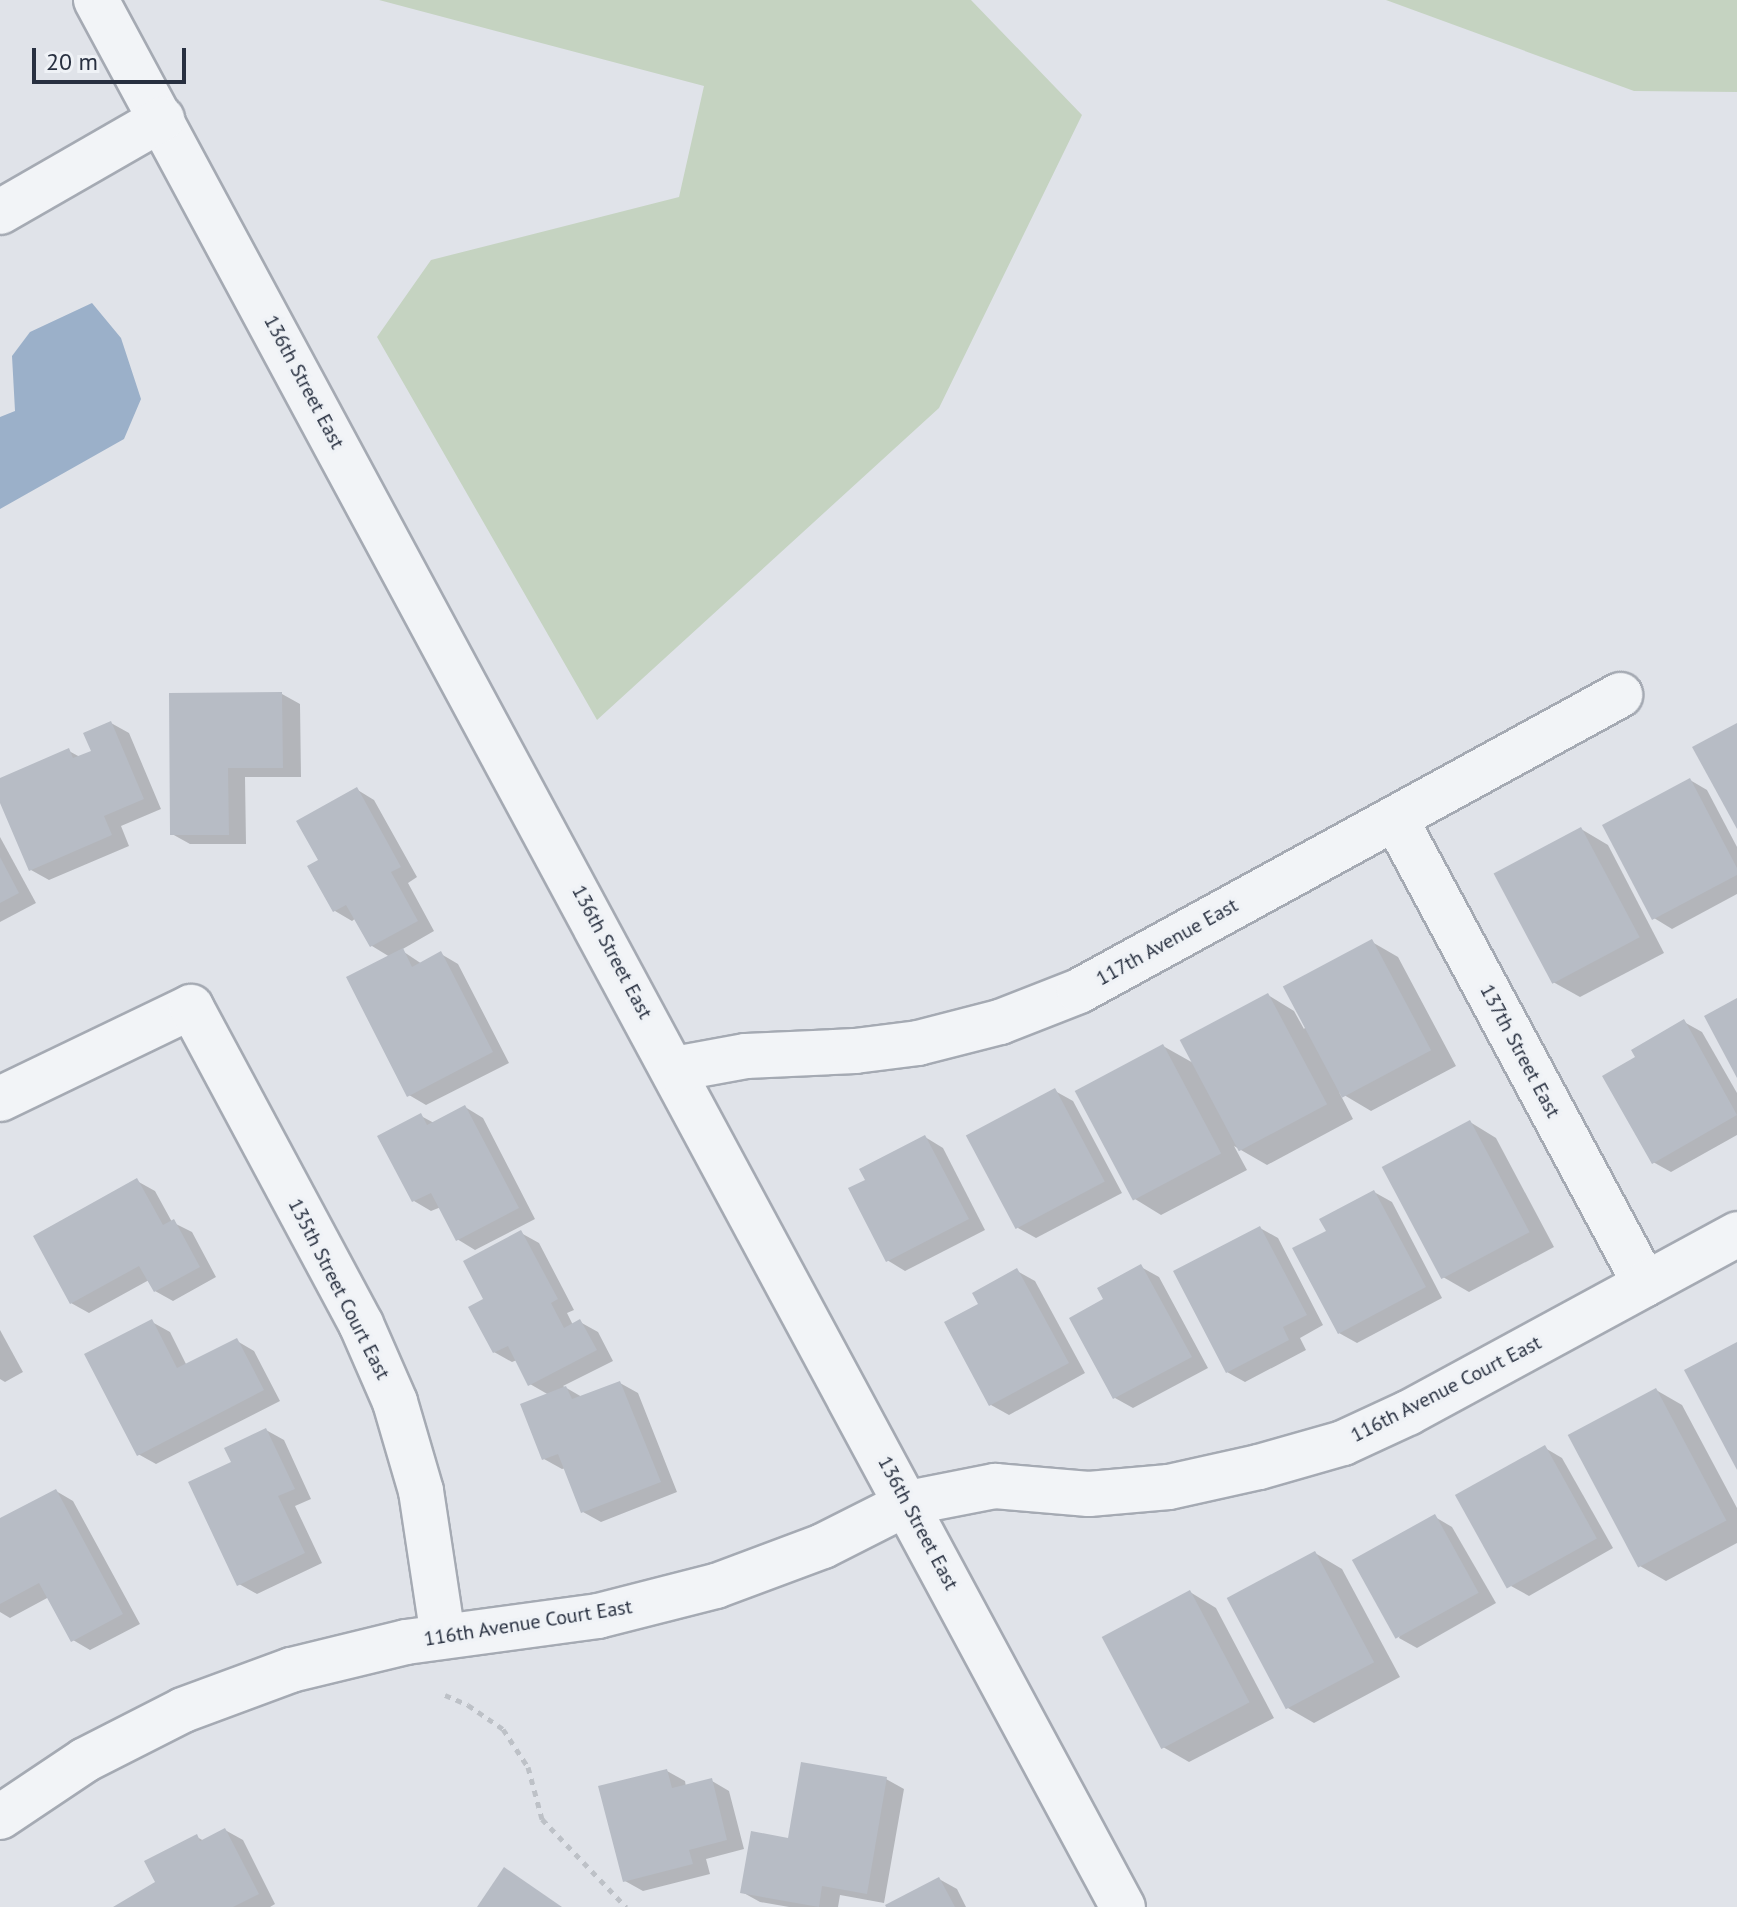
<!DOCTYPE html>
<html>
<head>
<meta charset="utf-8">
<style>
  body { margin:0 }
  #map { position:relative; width:1737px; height:1907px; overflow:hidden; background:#e0e3e9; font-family:"PT Sans",sans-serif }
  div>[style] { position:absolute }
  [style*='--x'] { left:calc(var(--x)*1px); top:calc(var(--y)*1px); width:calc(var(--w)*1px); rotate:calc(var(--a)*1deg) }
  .green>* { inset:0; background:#c5d3c1 }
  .water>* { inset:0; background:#9bb0c9 }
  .shadow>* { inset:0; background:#0003 }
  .building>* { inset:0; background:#b7bcc5; transform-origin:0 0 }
  .path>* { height:5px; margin-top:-2.5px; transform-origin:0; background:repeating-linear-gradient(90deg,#bdc1c7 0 6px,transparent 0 12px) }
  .roads { filter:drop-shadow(2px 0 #a5aab3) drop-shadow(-2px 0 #a5aab3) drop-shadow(0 2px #a5aab3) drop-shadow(0 -2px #a5aab3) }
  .minor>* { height:44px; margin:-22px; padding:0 22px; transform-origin:22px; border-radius:22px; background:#f2f4f7 }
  span { translate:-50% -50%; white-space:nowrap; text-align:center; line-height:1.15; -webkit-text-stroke:6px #eff2f6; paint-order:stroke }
  .street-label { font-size:20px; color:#283040 }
  .scale { position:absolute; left:32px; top:48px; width:154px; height:36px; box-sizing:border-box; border:4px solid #283040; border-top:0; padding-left:10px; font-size:24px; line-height:28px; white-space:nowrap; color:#283040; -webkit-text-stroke:6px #eff2f6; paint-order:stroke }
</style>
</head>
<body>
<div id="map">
  <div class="green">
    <div style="clip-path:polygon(379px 0,971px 0,1082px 115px,939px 408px,597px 720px,377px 337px,431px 260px,679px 197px,704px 86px)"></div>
    <div style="clip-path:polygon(1386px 0,1737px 0,1737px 92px,1634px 91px)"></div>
  </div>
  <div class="water">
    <div style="clip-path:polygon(92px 303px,121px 338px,141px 399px,124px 439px,0 509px,0 417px,15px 411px,12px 356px,30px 332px)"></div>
  </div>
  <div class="shadow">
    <div style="clip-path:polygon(282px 694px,300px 704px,301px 777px,245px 777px,246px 844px,190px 844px,172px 834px)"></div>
    <div style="clip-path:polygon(111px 723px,129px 733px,161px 809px,121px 826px,129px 846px,49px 880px,31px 870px,0 798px,0 780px,69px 751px,80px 757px,93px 752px)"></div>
    <div style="clip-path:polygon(1690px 780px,1707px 790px,1737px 847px,1737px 894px,1672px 929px,1654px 918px)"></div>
    <div style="clip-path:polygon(356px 789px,374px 800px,417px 877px,408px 883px,434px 931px,401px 950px,422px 964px,441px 954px,458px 964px,509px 1063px,426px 1105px,409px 1095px,390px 957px,372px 946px,356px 918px,352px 921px,335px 911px,321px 861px)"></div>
    <div style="clip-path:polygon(1581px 829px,1608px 845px,1664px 953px,1580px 997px,1553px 982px)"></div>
    <div style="clip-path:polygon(0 837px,36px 903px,0 922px)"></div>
    <div style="clip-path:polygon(1372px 942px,1398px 957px,1456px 1066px,1371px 1111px,1339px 1092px,1353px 1119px,1267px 1165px,1234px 1146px,1247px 1170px,1161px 1215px,1135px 1199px,1163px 1046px,1195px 1064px,1268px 995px,1294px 1011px,1304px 1029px)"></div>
    <div style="clip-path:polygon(1684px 1022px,1702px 1032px,1737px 1093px,1737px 1135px,1671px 1172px,1653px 1162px)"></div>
    <div style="clip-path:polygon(1055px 1091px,1073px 1101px,1122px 1193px,1036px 1238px,1018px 1228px)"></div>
    <div style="clip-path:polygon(465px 1107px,483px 1118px,535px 1219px,475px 1250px,457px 1239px,441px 1207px,431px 1211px,414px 1201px,421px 1116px,434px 1123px)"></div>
    <div style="clip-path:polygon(1470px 1122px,1496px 1138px,1554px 1247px,1469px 1292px,1443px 1277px)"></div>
    <div style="clip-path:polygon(925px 1137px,943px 1148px,985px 1230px,905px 1271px,887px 1260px,868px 1181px)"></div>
    <div style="clip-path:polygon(137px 1181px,155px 1191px,172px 1222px,192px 1232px,216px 1277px,173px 1301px,155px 1291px,149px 1280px,89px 1313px,71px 1303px)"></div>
    <div style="clip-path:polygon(1374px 1192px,1392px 1202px,1442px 1298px,1357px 1343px,1339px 1333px,1328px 1232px)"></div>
    <div style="clip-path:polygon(1260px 1228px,1278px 1238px,1323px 1325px,1300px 1338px,1306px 1350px,1245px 1382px,1227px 1372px)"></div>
    <div style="clip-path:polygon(521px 1233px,539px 1243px,574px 1310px,567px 1313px,573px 1325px,580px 1322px,598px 1332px,613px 1361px,563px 1386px,582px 1397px,620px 1383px,638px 1393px,677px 1492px,601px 1522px,583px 1512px,566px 1468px,562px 1469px,544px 1459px,549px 1395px,530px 1384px,517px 1360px,512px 1362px,494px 1352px,486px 1300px)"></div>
    <div style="clip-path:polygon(1141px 1267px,1159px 1277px,1208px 1368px,1133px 1408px,1115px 1398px,1072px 1318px,1106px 1299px)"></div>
    <div style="clip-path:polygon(1017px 1271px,1035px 1281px,1085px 1373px,1009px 1415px,991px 1405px)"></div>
    <div style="clip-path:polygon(152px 1322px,170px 1332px,187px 1366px,237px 1341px,254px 1351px,280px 1401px,156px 1464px,138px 1454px)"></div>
    <div style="clip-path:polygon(0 1330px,23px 1372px,5px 1382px,0 1379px)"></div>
    <div style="clip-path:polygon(1656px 1390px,1682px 1405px,1737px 1508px,1737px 1543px,1666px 1581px,1640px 1566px)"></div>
    <div style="clip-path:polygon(266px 1430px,284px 1440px,311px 1499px,295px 1506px,322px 1563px,257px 1594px,239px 1584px,234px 1463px)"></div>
    <div style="clip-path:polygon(1545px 1448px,1562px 1458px,1613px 1548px,1529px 1596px,1511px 1586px)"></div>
    <div style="clip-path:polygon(56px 1491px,73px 1501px,140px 1624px,90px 1650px,73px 1640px,49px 1597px,10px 1618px,0 1612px,0 1520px)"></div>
    <div style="clip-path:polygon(1435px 1517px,1452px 1527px,1496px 1603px,1417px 1648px,1399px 1638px)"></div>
    <div style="clip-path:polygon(1315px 1553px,1342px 1569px,1400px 1677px,1314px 1723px,1288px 1708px)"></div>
    <div style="clip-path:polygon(1190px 1592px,1216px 1608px,1274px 1718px,1189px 1762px,1163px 1747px)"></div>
    <div style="clip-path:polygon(667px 1771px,685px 1781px,686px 1787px,712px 1781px,729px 1791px,744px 1849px,706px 1859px,710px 1874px,643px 1891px,625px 1881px)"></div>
    <div style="clip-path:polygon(886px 1779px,904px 1789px,884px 1903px,840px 1895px,838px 1907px,789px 1907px,760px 1902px,742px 1892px,790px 1841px)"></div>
    <div style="clip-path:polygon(225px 1830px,243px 1840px,275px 1904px,270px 1907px,115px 1907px,158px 1883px,197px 1837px,204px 1841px)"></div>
    <div style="clip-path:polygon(939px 1879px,957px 1889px,966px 1907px,889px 1907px)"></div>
  </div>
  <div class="building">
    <div style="clip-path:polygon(282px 692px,283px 768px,228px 768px,229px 835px,170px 835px,169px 693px)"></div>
    <div style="clip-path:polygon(111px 721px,144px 799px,104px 816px,112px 835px,29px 871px,0 803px,0 778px,69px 748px,73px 758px,91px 751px,83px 733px)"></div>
    <div style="clip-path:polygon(1737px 723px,1737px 829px,1692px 747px)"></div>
    <div style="clip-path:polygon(1690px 778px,1737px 868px,1737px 875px,1652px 920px,1602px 825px)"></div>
    <div style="clip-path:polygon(357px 787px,401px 867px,391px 872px,418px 921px,370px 947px,346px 905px,333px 912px,307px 866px,318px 860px,296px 821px)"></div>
    <div style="left:1581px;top:827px;width:125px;height:99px;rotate:62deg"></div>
    <div style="clip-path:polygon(0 857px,19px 893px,0 903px)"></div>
    <div style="left:1372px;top:939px;width:126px;height:101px;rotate:62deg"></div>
    <div style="clip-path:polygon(403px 948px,412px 967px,441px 951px,493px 1052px,407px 1097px,346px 977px)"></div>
    <div style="left:1268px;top:993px;width:126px;height:100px;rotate:62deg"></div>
    <div style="clip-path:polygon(1737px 998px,1737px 1078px,1704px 1016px)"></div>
    <div style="clip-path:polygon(1684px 1019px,1737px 1115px,1652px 1164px,1602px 1076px,1635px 1057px,1631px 1050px)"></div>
    <div style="left:1163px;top:1044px;width:124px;height:100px;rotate:62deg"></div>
    <div style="left:1055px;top:1088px;width:106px;height:101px;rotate:62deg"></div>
    <div style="clip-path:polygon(465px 1105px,519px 1208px,456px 1241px,431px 1193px,412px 1202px,377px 1136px,421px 1113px,427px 1125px)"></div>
    <div style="left:1470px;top:1120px;width:127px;height:100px;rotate:62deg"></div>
    <div style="clip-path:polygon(925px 1135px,969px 1219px,886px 1262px,848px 1188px,865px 1180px,859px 1169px)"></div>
    <div style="clip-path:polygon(137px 1178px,163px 1225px,174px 1219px,200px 1267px,154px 1292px,139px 1266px,70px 1304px,33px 1236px)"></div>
    <div style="clip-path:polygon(1374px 1190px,1426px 1287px,1338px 1334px,1292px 1248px,1326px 1231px,1319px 1219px)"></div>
    <div style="clip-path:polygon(1260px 1226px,1307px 1315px,1283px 1327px,1289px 1340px,1226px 1373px,1173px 1271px)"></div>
    <div style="clip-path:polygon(521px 1230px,558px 1299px,551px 1303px,564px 1328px,580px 1319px,597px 1350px,528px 1386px,508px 1346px,493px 1353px,468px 1307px,483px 1299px,463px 1261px)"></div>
    <div style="clip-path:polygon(1141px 1264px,1192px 1357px,1113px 1399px,1069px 1318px,1103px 1299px,1097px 1288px)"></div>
    <div style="clip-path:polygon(1017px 1268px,1069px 1363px,989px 1406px,944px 1322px,978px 1304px,972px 1293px)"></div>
    <div style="clip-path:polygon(152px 1319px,177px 1368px,237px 1338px,264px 1390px,137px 1456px,84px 1354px)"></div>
    <div style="clip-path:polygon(1737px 1342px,1737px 1470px,1684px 1370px)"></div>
    <div style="clip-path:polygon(620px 1381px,661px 1482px,581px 1513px,558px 1454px,542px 1460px,520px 1404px,566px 1386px,572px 1399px)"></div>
    <div style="left:1656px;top:1388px;width:150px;height:100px;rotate:62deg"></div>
    <div style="clip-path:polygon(266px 1428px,295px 1489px,278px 1496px,305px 1553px,237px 1586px,188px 1482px,231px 1462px,224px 1448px)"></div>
    <div style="left:1545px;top:1445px;width:107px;height:103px;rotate:61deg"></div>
    <div style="clip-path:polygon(56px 1489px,123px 1614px,71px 1642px,39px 1583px,0 1604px,0 1518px)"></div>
    <div style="left:1435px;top:1514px;width:90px;height:95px;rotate:61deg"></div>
    <div style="left:1315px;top:1551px;width:126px;height:100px;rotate:62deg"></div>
    <div style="left:1190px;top:1590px;width:127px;height:100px;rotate:62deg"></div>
    <div style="clip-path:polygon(801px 1762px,887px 1777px,867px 1894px,822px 1886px,819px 1907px,740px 1893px,751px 1831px,788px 1838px)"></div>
    <div style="clip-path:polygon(667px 1769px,672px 1788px,712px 1778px,727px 1840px,689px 1850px,693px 1864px,623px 1882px,598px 1786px)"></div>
    <div style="clip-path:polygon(225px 1828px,259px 1894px,233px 1907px,113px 1907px,155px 1882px,144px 1861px,197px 1834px,200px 1841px)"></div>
    <div style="clip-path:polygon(504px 1867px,562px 1907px,477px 1907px)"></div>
    <div style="clip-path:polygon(939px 1877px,955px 1907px,886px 1907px,885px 1905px)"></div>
  </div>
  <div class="path">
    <div style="--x:445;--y:1695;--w:25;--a:23"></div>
    <div style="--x:468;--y:1705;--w:42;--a:34.4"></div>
    <div style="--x:503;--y:1729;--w:45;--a:56.7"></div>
    <div style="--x:528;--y:1767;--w:54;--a:74.9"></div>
    <div style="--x:542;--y:1819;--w:122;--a:46.3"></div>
  </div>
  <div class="roads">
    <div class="minor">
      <div style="--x:96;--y:0;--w:2166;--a:61.7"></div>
      <div style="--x:0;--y:212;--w:187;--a:-29.9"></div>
      <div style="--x:1395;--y:818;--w:529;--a:61.79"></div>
      <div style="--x:675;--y:1069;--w:72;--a:-10.4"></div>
      <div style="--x:746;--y:1056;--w:109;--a:-2.6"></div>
      <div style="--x:855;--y:1051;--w:64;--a:-7.2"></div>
      <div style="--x:918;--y:1043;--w:85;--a:-14.4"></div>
      <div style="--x:1000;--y:1022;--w:85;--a:-21.4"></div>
      <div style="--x:1079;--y:991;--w:617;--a:-28.68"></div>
      <div style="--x:0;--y:1099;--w:212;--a:-25.7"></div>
      <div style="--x:191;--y:1007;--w:360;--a:61.8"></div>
      <div style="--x:361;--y:1324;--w:85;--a:66.4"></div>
      <div style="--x:395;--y:1402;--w:93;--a:73.7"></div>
      <div style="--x:421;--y:1491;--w:147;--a:81.4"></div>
      <div style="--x:0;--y:1817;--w:102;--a:-33.8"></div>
      <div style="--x:85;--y:1760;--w:110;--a:-27"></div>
      <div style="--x:183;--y:1710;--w:115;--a:-20.3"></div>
      <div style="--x:291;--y:1670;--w:118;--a:-13.7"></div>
      <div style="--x:406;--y:1642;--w:194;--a:-7.7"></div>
      <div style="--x:598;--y:1616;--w:122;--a:-14.3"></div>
      <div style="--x:716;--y:1586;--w:114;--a:-20.5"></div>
      <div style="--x:823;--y:1546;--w:95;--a:-26.8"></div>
      <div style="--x:908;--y:1503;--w:89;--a:-11.1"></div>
      <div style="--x:995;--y:1486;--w:94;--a:4.9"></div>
      <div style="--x:1089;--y:1494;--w:80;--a:-5"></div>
      <div style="--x:1169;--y:1487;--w:92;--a:-12.5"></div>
      <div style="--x:1259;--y:1467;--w:87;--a:-15.9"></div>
      <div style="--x:1343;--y:1443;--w:72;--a:-24.8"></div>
      <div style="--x:1408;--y:1413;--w:375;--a:-28.5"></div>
    </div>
  </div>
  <div class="street-label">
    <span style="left:304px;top:382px;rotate:62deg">136th Street East</span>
    <span style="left:1167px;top:942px;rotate:-29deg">117th Avenue East</span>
    <span style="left:612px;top:952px;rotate:62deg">136th Street East</span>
    <span style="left:1520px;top:1051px;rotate:62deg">137th Street East</span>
    <span style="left:339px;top:1289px;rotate:63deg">135th Street Court East</span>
    <span style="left:1446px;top:1389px;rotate:-27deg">116th Avenue Court East</span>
    <span style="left:918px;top:1523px;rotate:62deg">136th Street East</span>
    <span style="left:528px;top:1623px;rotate:-9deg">116th Avenue Court East</span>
  </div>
  <div class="scale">20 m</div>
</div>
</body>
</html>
